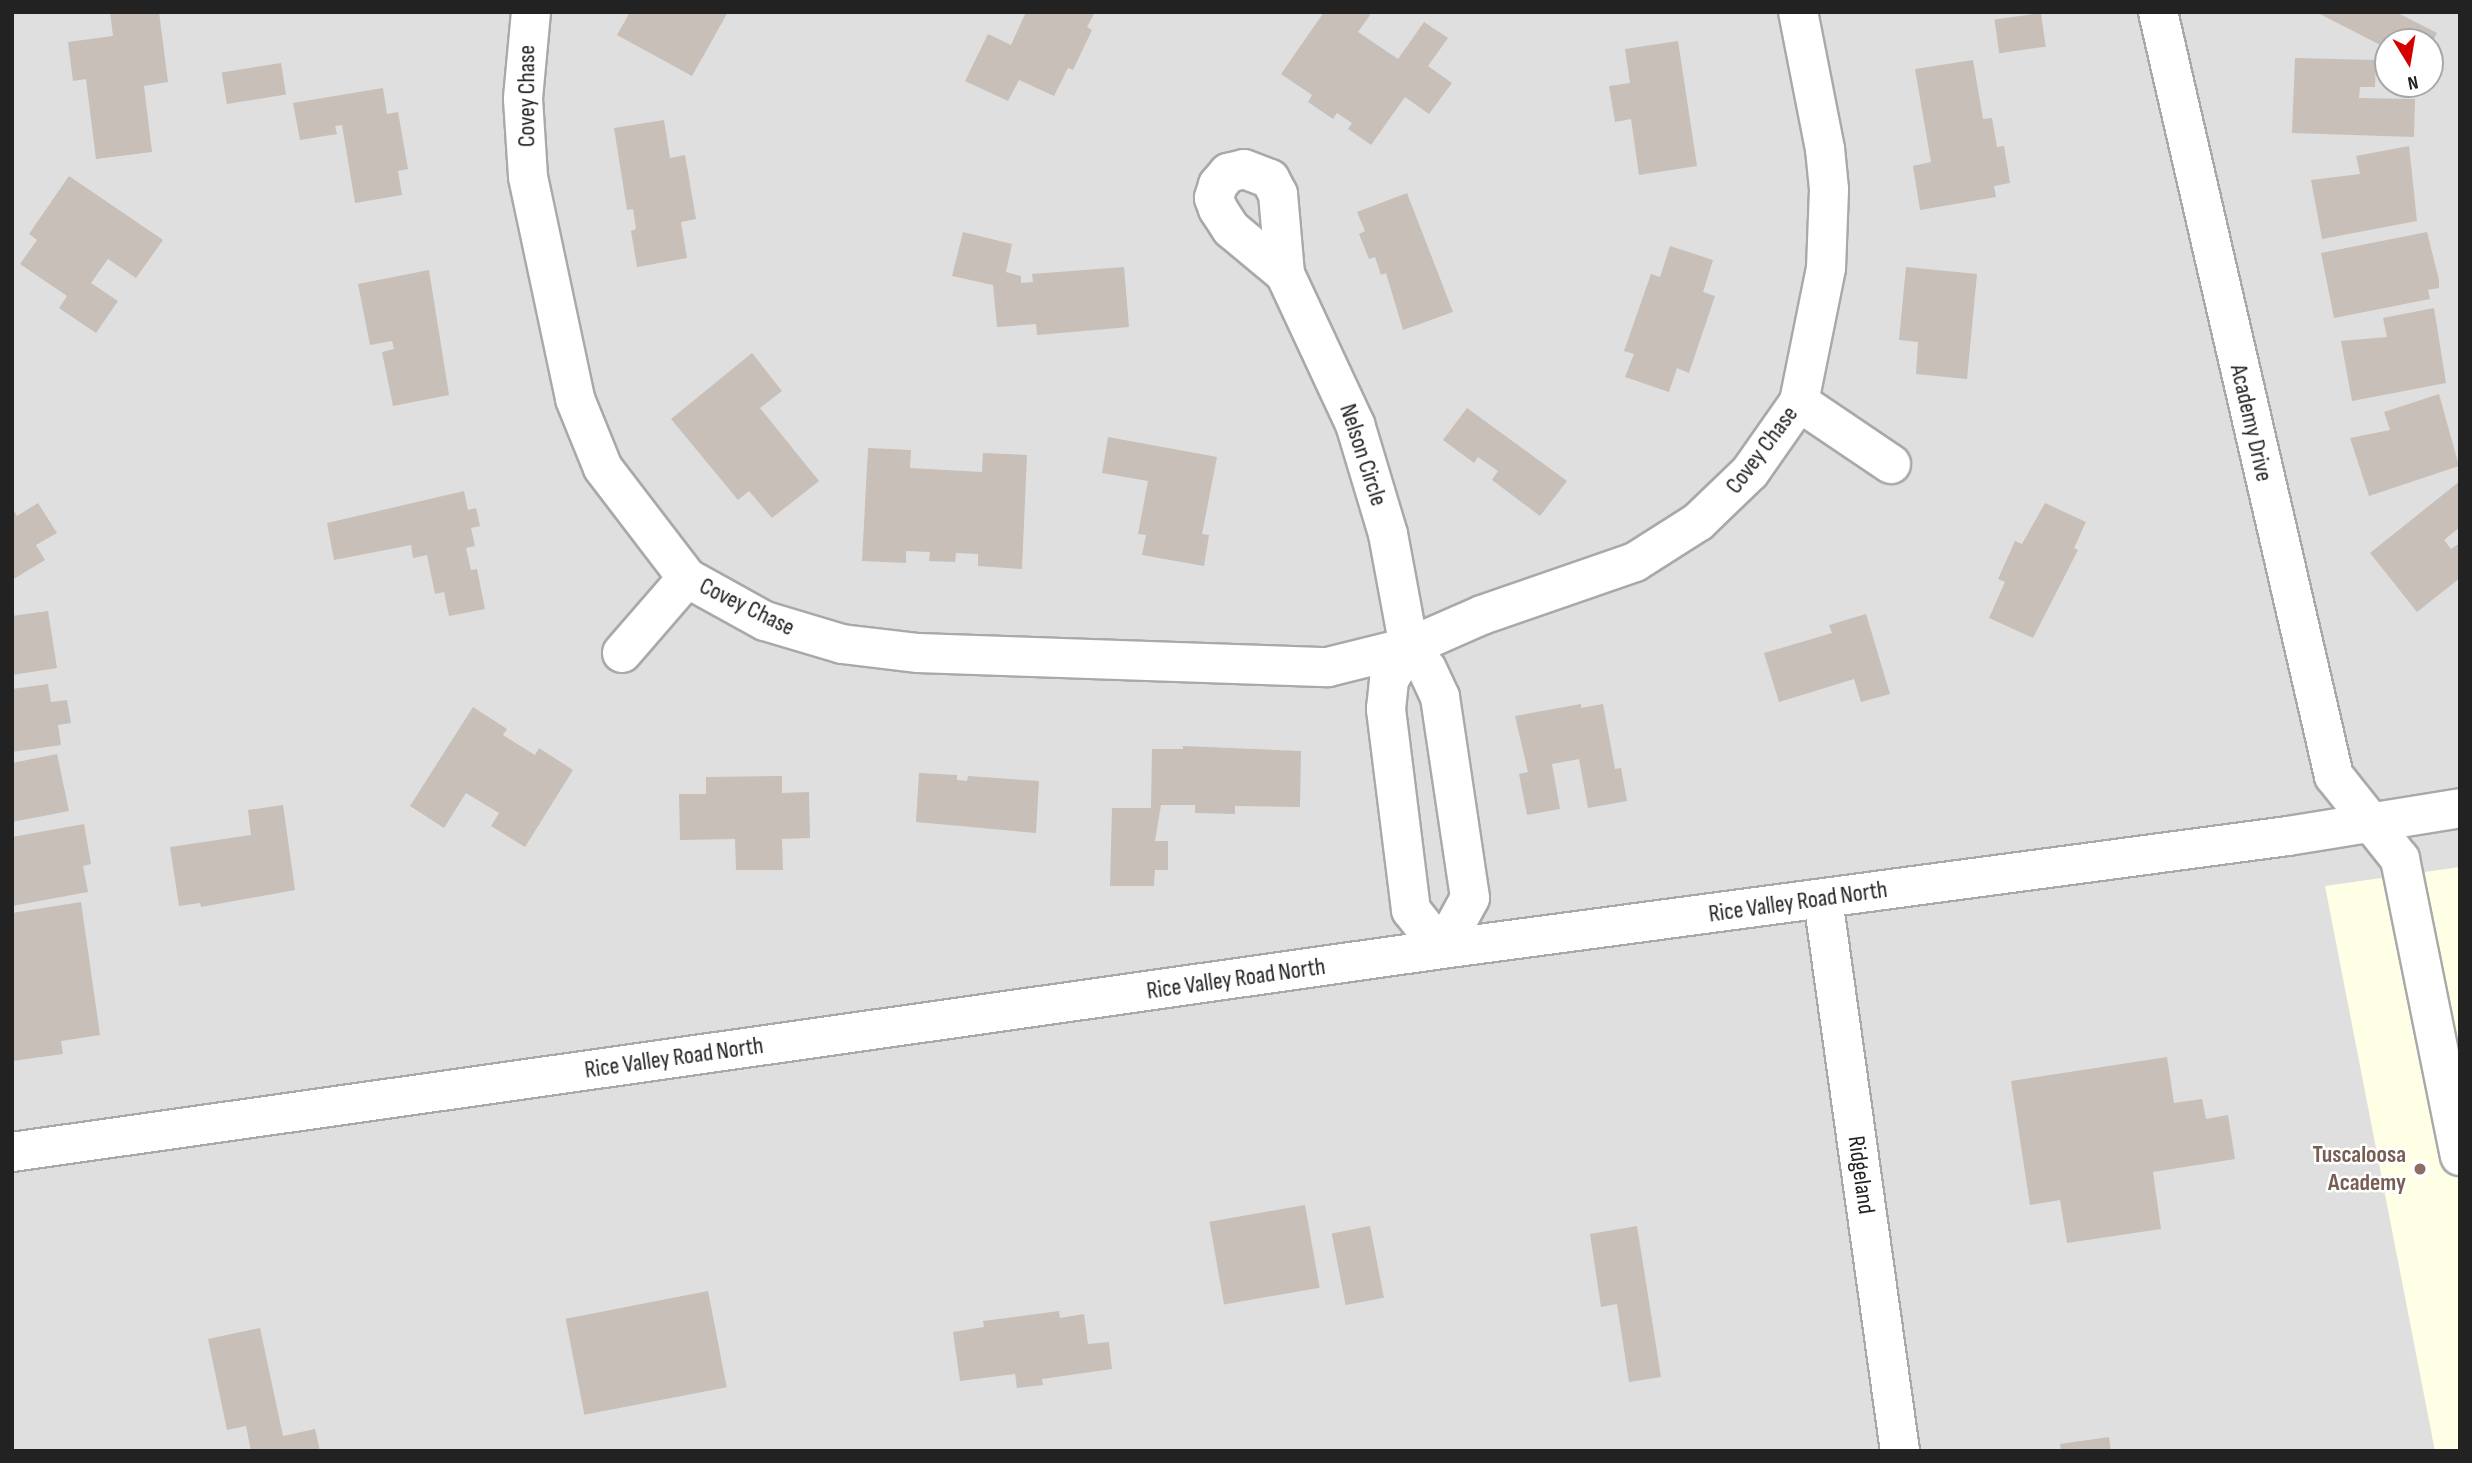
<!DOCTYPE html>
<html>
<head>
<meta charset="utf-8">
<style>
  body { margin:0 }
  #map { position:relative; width:2472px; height:1463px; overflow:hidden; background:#f2efe9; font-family:"Sofia Sans Condensed",sans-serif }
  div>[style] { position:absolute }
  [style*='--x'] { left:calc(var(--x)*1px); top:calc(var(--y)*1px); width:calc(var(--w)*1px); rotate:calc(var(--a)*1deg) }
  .residential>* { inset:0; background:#e0dfdf }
  .education>* { inset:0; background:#ffffe5 }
  .building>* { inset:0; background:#c7bfb8; transform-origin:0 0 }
  .roads { filter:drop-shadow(2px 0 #a9a9a9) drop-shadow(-2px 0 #a9a9a9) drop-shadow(0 2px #a9a9a9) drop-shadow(0 -2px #a9a9a9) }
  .minor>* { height:38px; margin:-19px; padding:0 19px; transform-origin:19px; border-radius:19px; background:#fff }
  .dots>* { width:19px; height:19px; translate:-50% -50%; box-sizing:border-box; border:4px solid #fff; border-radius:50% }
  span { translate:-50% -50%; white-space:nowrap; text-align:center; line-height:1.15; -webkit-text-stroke:5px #fff; paint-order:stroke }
  .street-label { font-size:24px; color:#222 }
  .education-label { font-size:24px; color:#785e54; font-weight:700 }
  .right { translate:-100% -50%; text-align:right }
  .frame { position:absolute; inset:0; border:14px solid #222; pointer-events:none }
  .north { position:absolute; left:2374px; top:28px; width:70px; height:70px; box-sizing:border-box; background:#fff; border:2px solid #a7a7a7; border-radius:50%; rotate:169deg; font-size:19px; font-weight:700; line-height:28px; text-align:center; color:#222 }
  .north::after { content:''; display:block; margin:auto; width:24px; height:32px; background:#d40000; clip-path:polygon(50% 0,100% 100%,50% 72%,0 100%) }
</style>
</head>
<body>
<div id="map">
  <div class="residential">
    <div style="clip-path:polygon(evenodd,12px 12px,2460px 12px,2460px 1451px,12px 1451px,12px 12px,2388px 42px,2430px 42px,2430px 84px,2388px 84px,2388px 42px)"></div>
  </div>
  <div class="education">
    <div style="clip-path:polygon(2460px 867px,2460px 1451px,2435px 1451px,2325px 886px)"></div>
  </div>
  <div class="building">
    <div style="clip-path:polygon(110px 12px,159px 12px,168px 82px,144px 86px,152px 152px,96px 159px,86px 79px,73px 81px,68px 42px,113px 36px)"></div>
    <div style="clip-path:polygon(630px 12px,728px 12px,692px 76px,617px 35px)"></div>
    <div style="clip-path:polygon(1026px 12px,1095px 12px,1087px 27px,1092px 30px,1073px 70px,1068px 68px,1054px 96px,1019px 80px,1008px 101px,965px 81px,988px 34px,1011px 45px)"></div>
    <div style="clip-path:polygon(1324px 12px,1372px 12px,1358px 32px,1398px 59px,1424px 22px,1448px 38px,1428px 66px,1452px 83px,1429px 114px,1405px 97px,1371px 145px,1348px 129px,1352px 123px,1337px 113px,1333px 119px,1308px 102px,1312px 95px,1281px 74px)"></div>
    <div style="clip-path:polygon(2316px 12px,2396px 12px,2437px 33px,2430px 47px,2430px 42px,2388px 42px,2388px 49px)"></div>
    <div style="left:2041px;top:13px;width:34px;height:47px;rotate:82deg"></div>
    <div style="clip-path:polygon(1678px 41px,1697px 166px,1639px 175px,1631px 119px,1615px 122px,1609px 86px,1630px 83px,1625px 49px)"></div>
    <div style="clip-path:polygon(2295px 58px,2376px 60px,2375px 87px,2360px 87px,2359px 98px,2415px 99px,2414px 137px,2292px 133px)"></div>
    <div style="clip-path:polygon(1973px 60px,1983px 119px,1992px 118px,1997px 147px,2004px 146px,2010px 183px,1994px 186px,1996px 197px,1920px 210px,1913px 166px,1931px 162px,1915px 69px)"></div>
    <div style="left:281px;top:63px;width:32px;height:60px;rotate:81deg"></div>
    <div style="clip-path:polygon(383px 88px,387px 114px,398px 112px,408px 169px,398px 171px,402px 195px,355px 203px,342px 125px,335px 126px,337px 134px,300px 140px,293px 103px)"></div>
    <div style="clip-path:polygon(664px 120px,670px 158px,685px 155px,696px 219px,681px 222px,687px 258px,637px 267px,631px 231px,636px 229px,633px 209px,627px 210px,614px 128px)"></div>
    <div style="clip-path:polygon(2409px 146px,2417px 221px,2322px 239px,2311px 180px,2360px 174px,2356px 156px)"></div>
    <div style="clip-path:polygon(69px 176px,163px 240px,136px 278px,108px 259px,91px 283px,118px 301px,96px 333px,59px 308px,67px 296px,20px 264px,37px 240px,29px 234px)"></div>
    <div style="clip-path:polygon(1407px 193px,1453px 312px,1403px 330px,1386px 273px,1381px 275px,1375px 257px,1369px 259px,1359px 234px,1365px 231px,1357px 212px)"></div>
    <div style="clip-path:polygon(963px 232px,1012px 244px,1006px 272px,1021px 276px,1021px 283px,1033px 282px,1032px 274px,1124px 267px,1129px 327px,1037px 335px,1036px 324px,997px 327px,993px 285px,952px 276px)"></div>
    <div style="clip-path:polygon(2427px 232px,2439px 280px,2439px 288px,2428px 290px,2430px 299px,2334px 318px,2321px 253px)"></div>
    <div style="clip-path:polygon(1670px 246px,1713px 260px,1703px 292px,1715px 296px,1689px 373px,1677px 368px,1669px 392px,1625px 377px,1634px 354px,1624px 351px,1651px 274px,1660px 277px)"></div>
    <div style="clip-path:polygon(1906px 267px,1977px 274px,1967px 379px,1916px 374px,1918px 342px,1899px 340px)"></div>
    <div style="clip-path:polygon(429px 270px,449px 395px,393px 406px,382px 352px,394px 349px,392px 341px,370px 345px,358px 284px)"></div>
    <div style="clip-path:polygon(2434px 308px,2446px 383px,2352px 401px,2341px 341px,2387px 337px,2383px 318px)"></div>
    <div style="clip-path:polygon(752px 353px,782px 391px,760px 408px,819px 481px,772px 518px,749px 491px,738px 500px,671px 419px)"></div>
    <div style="clip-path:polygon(2439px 394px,2459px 466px,2369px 496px,2350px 438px,2390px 430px,2384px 412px)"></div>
    <div style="clip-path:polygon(1467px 408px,1567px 481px,1540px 516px,1492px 480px,1498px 471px,1478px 457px,1474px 463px,1443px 440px)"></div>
    <div style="clip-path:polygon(1108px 437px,1217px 457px,1202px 534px,1209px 535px,1204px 566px,1142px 555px,1146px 535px,1138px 534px,1148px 481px,1102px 473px)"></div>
    <div style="clip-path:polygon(868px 448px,911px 450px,910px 468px,982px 472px,983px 453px,1027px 455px,1022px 569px,978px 566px,978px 554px,956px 553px,955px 562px,929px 561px,930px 552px,906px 551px,906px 563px,862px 561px)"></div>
    <div style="clip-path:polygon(2460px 481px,2460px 527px,2444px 540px,2451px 549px,2460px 543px,2460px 578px,2417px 612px,2370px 553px)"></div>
    <div style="clip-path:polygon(464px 491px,468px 510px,476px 508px,480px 526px,471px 528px,475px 546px,466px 548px,471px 570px,477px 569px,485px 609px,449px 616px,444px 592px,435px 594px,427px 555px,413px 558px,411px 545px,334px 560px,327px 523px)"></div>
    <div style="clip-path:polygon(38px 503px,57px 533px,36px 545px,45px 560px,12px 580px,12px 507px,17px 516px)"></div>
    <div style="clip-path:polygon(2045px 503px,2086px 522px,2074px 548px,2078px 550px,2033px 638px,1989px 618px,2005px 582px,1998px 579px,2015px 541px,2022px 544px)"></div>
    <div style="clip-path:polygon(48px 611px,57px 668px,12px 675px,12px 616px)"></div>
    <div style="clip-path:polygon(1866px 614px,1890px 694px,1861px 702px,1854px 679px,1779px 702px,1764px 653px,1832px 633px,1829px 625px)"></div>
    <div style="clip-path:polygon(48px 684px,51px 702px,67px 700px,71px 723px,58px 725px,61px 745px,12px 752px,12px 689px)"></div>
    <div style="clip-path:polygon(1581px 704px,1581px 708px,1603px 704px,1615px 769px,1621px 768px,1627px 801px,1588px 808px,1579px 759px,1552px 764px,1560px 809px,1527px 815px,1519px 774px,1528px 772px,1515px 716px)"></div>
    <div style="clip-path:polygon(473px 707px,507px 729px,503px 735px,535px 755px,539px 748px,573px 770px,525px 847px,491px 826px,499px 813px,466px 793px,444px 828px,410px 806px)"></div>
    <div style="clip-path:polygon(1183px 746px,1301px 751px,1300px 807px,1235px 806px,1235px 814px,1195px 813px,1195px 805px,1161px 805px,1155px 841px,1168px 841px,1168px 870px,1155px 870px,1154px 886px,1110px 886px,1112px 808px,1151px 808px,1152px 749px,1183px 749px)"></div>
    <div style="clip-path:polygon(57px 754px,69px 811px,12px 822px,12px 763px)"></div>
    <div style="clip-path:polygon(919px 773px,957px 775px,957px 780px,967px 781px,968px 776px,1039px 781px,1036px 833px,916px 822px)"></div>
    <div style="clip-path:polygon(782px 776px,782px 793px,809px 792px,810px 838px,782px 839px,783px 870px,736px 870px,735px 839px,680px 840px,679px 794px,706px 794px,706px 777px)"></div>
    <div style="clip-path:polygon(283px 805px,295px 890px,201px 907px,200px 903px,179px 906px,170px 847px,251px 835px,248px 810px)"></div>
    <div style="clip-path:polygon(84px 824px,91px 864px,83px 866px,88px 892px,12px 906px,12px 837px)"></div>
    <div style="clip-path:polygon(81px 902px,100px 1035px,61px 1041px,63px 1054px,12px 1061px,12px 913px)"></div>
    <div style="clip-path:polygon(2167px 1057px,2174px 1103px,2202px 1099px,2206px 1119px,2228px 1115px,2235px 1159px,2153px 1172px,2161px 1229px,2067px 1243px,2060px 1200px,2030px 1205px,2011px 1081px)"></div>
    <div style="left:1305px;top:1205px;width:84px;height:97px;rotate:80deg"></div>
    <div style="left:1370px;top:1226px;width:73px;height:39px;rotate:79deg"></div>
    <div style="clip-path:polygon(1637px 1226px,1661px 1377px,1629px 1382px,1617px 1304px,1601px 1307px,1590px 1234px)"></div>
    <div style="left:708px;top:1291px;width:98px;height:145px;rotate:79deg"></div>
    <div style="clip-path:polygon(1059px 1311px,1060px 1318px,1084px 1314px,1088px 1344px,1109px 1342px,1112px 1369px,1042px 1379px,1043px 1385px,1017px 1388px,1015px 1374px,960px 1381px,953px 1332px,984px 1327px,983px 1321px)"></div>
    <div style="clip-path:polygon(260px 1328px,283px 1436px,315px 1429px,320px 1451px,251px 1451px,246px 1426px,227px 1430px,208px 1339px)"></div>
    <div style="clip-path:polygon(2109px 1437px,2111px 1451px,2061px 1451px,2060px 1444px)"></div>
  </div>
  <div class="roads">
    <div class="minor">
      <div style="--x:531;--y:12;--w:87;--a:95.3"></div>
      <div style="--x:523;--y:99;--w:78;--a:86.3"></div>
      <div style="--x:528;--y:177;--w:227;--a:78"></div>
      <div style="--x:575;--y:399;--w:74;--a:67.9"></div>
      <div style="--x:603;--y:468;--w:138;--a:52.6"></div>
      <div style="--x:687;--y:578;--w:89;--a:28.9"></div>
      <div style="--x:765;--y:621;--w:80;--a:16.6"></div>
      <div style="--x:842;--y:644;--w:77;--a:6.8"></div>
      <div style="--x:918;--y:653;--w:410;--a:2"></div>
      <div style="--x:1328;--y:667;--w:83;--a:-13.9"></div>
      <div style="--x:1409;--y:647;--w:80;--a:-23.7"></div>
      <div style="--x:1482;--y:615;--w:162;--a:-19.1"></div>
      <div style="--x:1635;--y:562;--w:75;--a:-32.4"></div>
      <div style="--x:1698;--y:522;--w:72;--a:-43.9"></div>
      <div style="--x:1750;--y:472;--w:85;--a:-55"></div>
      <div style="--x:1799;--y:402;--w:137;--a:-78.6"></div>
      <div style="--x:1826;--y:268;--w:79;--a:-87.8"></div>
      <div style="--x:1829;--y:189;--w:40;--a:-95.7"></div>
      <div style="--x:1825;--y:149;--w:140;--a:-101.1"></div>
      <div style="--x:2158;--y:12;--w:784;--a:77.03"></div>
      <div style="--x:2334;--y:776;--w:106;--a:51.5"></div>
      <div style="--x:2400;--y:859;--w:303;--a:78.6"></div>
      <div style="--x:1244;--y:169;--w:28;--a:21"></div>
      <div style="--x:1270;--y:179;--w:17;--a:62"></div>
      <div style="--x:1278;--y:194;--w:80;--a:85"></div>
      <div style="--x:1285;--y:274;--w:70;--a:-140.2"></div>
      <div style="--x:1231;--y:229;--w:24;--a:-123"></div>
      <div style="--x:1218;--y:209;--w:12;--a:-110"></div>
      <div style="--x:1214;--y:198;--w:14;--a:-73"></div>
      <div style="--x:1218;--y:185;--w:16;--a:-50"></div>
      <div style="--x:1228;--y:173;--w:16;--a:-14"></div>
      <div style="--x:1285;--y:274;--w:166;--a:65"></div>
      <div style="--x:1355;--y:424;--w:115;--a:73.3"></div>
      <div style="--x:1388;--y:534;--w:115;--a:79.5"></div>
      <div style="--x:1409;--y:647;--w:28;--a:51"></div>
      <div style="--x:1427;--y:669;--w:31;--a:65"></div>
      <div style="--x:1440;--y:697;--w:203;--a:81.5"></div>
      <div style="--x:1470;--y:898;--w:58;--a:118.8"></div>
      <div style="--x:1442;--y:949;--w:50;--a:-128.5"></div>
      <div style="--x:1411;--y:910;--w:203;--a:-97.1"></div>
      <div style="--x:1386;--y:709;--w:29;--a:-84"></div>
      <div style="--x:1389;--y:680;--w:39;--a:-59"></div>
      <div style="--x:1799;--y:402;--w:111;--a:34"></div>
      <div style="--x:622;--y:653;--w:99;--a:-49.1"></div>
      <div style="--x:1823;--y:899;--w:557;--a:82.06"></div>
      <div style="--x:12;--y:1152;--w:1444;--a:-8.08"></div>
      <div style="--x:1442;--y:949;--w:854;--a:-7.61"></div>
      <div style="--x:2288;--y:836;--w:174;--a:-9.2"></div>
    </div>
  </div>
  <div class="dots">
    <div style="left:2420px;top:1169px;background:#8d6e63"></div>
  </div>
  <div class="street-label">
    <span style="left:527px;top:96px;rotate:-90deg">Covey Chase</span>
    <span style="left:2251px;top:423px;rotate:77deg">Academy Drive</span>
    <span style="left:1762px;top:450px;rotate:-53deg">Covey Chase</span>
    <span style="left:1363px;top:455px;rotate:72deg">Nelson Circle</span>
    <span style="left:747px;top:607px;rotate:26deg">Covey Chase</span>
    <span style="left:1798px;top:902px;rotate:-8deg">Rice Valley Road North</span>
    <span style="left:1236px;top:979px;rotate:-8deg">Rice Valley Road North</span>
    <span style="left:674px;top:1058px;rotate:-8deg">Rice Valley Road North</span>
    <span style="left:1861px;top:1175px;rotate:82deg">Ridgeland</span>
  </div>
  <div class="education-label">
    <span class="right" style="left:2406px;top:1169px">Tuscaloosa<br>Academy</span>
  </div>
  <div class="frame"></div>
  <div class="north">N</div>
</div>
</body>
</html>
